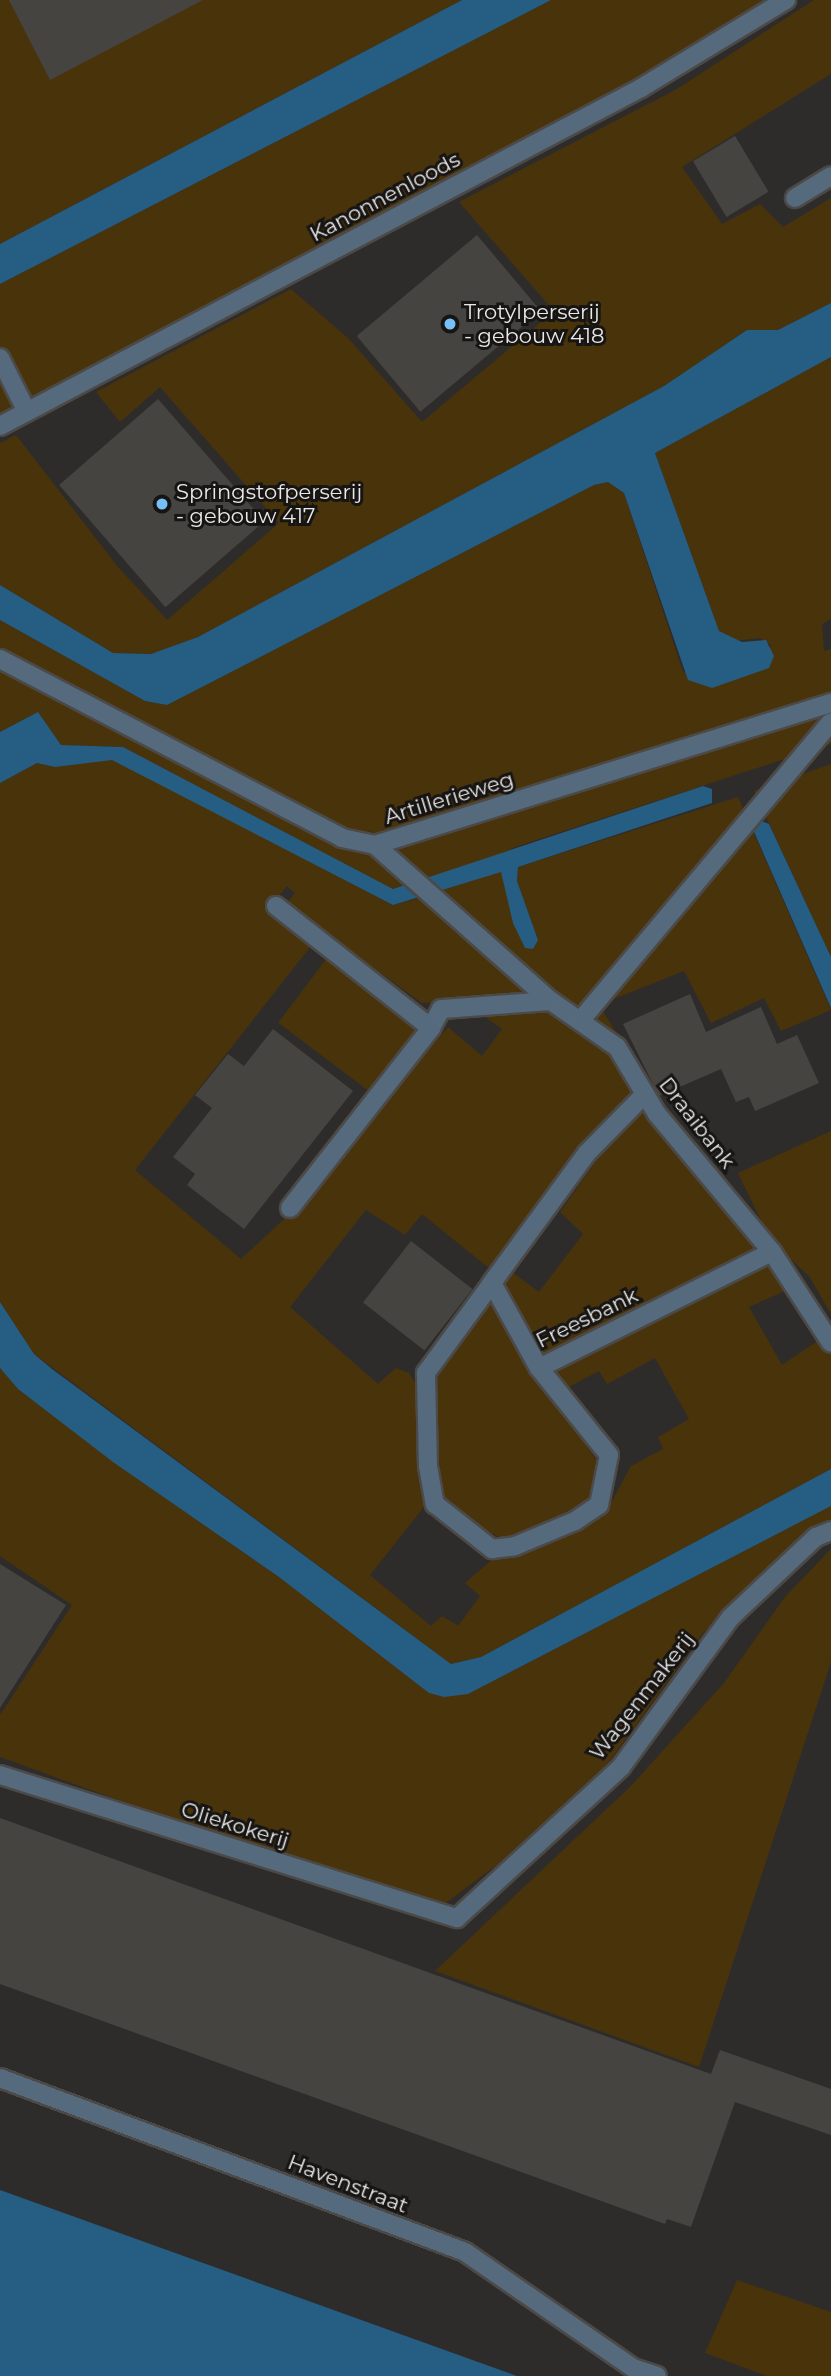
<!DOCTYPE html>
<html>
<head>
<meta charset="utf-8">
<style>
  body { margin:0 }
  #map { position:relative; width:831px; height:2376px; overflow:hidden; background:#2e2c2a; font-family:Montserrat,sans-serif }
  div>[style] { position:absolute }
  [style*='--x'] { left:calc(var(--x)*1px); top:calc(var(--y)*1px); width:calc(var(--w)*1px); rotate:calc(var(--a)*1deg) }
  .green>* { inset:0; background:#49330b; transform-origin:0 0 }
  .water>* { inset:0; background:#265d83 }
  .building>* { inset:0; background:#464441; transform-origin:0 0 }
  .roads { filter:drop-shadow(2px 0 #4c4a48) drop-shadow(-2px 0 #4c4a48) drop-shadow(0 2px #4c4a48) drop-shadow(0 -2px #4c4a48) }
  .service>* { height:18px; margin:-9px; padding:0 9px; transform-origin:9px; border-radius:9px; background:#556b7d }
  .minor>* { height:18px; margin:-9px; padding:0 9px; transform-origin:9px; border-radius:9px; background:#556b7d }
  .dots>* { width:19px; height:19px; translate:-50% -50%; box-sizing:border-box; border:4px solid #161514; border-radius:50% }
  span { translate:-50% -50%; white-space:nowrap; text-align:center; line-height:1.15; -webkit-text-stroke:6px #161514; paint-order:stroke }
  .street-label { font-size:21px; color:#eae9e7 }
  .poi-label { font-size:21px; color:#eae9e7 }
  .left { translate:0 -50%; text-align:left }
</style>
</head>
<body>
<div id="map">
  <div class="green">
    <div style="clip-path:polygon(0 0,462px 0,0 244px)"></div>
    <div style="clip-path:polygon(551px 0,766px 0,624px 85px,0 418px,0 284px)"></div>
    <div style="clip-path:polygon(814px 0,831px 0,831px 74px,682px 167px,722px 224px,760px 204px,783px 227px,831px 198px,831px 303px,778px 330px,747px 330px,664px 386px,198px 637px,151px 654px,113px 653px,0 585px,0 443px,16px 435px,118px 567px,167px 620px,279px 523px,160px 387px,120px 422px,96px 392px,291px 289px,348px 338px,422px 422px,554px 311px,459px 202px,677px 89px)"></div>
    <div style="clip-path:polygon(831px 357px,831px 619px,822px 624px,824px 651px,831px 649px,831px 695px,376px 834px,369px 831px,364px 837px,0 650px,0 620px,145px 701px,167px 705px,594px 485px,608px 482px,624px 493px,683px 672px,772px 646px,760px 638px,734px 641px,719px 631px,655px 453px)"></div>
    <div style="clip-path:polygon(0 670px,352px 850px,361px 844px,386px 861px,396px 850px,391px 845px,831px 713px,831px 744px,515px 847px,502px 855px,499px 864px,525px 948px,538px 940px,517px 881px,518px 867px,738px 797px,831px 1010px,781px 1031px,764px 998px,711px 1023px,684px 971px,599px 1005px,621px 1040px,542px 984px,426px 878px,393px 889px,123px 747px,61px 745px,38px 712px,0 732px)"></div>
    <div style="clip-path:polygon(112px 759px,393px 905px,423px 897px,541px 998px,422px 1003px,286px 904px,295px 893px,287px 886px,267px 910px,311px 946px,135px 1170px,241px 1259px,296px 1208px,448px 1027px,482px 1056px,502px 1029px,478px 1012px,552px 1009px,612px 1051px,638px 1095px,601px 1131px,490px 1269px,422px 1214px,405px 1235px,366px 1210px,290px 1307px,378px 1384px,396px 1368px,409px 1373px,420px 1390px,427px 1503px,370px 1575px,431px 1626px,442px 1616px,458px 1626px,480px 1596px,465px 1583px,493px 1559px,558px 1540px,607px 1510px,631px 1466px,663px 1449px,658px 1437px,689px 1419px,655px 1358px,607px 1384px,599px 1371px,565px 1389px,547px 1367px,768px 1260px,787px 1290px,749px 1307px,782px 1365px,831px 1332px,831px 1469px,481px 1657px,451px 1664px,34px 1354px,0 1302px,0 783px,37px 763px,55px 767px)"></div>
    <div style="clip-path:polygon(831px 764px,831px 957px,754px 791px)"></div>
    <div style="left:330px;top:954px;width:118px;height:86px;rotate:37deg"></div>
    <div style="clip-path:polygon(642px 1112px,754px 1242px,756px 1252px,545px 1356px,534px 1350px,496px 1284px,512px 1272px,539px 1292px,583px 1234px,560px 1212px,623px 1123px)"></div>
    <div style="clip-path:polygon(831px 1131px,831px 1314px,809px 1276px,771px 1241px,738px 1173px)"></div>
    <div style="clip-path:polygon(492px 1297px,559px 1408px,600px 1465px,590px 1505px,522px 1536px,499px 1537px,455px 1513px,441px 1493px,434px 1379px)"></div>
    <div style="clip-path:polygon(0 1368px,18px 1389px,158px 1493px,279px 1577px,468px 1694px,831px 1506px,831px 1524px,800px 1536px,703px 1633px,609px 1762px,498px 1864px,431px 1914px,0 1757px,0 1715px,72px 1605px,0 1556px)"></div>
    <div style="clip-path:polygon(831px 1549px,831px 1662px,699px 2067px,435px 1971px,630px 1787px,724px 1683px,785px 1597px)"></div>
    <div style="clip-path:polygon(737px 2280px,831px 2312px,831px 2376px,767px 2376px,705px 2353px)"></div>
  </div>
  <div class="water">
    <div style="clip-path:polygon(462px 0,551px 0,0 284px,0 244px)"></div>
    <div style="clip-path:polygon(831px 303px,831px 357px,655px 453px,719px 631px,742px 642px,766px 640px,774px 656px,769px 668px,712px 688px,688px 680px,624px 493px,608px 482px,594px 485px,167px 705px,145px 701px,0 620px,0 585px,113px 653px,151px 654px,198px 637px,664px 386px,747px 330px,778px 330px)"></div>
    <div style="clip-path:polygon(38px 712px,61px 745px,123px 747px,393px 889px,703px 786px,712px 789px,712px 803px,518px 867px,517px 881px,538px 940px,533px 949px,525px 948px,513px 923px,501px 872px,393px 905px,112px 760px,55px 767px,37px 763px,0 783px,0 732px)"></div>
    <div style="clip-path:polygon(756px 819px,769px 824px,831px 957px,831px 1008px,751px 825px)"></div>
    <div style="clip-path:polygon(0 1302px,34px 1354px,52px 1369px,451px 1664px,481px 1657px,831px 1469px,831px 1506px,468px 1694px,444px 1697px,429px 1693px,279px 1577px,113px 1462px,18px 1389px,0 1368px)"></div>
    <div style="clip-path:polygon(0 2190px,517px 2376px,0 2376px)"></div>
  </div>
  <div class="building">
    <div style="clip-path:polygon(9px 0,203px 0,50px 80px)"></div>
    <div style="left:735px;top:136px;width:65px;height:49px;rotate:59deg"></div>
    <div style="left:477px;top:235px;width:99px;height:157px;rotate:50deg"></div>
    <div style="left:158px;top:399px;width:162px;height:131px;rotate:49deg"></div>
    <div style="clip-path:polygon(690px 994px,706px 1032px,761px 1007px,777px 1044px,797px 1035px,819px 1083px,755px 1111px,749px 1097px,736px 1102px,721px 1069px,659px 1096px,623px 1024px)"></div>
    <div style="clip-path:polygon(273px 1029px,353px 1091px,244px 1229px,187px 1185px,195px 1174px,173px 1157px,212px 1108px,195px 1095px,228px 1054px,244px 1066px)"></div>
    <div style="left:411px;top:1241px;width:78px;height:78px;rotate:38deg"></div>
    <div style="clip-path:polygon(0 1564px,66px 1605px,0 1708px)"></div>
    <div style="clip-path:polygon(0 1818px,711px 2074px,720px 2050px,831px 2089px,831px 2135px,735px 2102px,691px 2227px,667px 2219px,665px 2224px,0 1984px)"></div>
  </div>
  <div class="roads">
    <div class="service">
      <div style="--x:0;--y:358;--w:60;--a:63.4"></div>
      <div style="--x:0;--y:659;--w:386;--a:27.6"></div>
      <div style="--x:342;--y:838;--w:34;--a:12"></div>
      <div style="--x:375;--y:845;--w:478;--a:-17.3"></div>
      <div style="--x:375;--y:845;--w:235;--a:41.6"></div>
      <div style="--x:551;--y:1001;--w:80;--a:34.9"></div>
      <div style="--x:617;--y:1047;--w:78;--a:59.2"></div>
      <div style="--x:657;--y:1114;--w:180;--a:50.2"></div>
      <div style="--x:772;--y:1252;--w:108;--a:57"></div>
      <div style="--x:276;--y:906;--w:197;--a:38.2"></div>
      <div style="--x:431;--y:1028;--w:21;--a:-62"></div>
      <div style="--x:441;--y:1009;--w:110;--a:-4.2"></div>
      <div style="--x:580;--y:1021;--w:390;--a:-50"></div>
      <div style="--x:645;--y:1094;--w:83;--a:134.5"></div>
      <div style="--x:587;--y:1153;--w:161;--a:126.2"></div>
      <div style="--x:492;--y:1283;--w:97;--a:61.1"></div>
      <div style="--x:539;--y:1368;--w:260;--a:-26.5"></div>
      <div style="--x:290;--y:1208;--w:229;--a:-51.9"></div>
      <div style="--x:492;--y:1283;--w:112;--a:126.3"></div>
      <div style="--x:426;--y:1373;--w:93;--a:88.8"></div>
      <div style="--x:428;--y:1466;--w:39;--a:80"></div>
      <div style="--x:435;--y:1504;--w:73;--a:38.3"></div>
      <div style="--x:492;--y:1549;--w:23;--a:-7"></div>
      <div style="--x:515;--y:1546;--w:65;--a:-22.6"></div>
      <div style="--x:575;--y:1521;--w:29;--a:-34"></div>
      <div style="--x:599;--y:1505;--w:51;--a:-78.7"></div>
      <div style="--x:609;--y:1455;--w:112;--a:-128.8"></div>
    </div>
    <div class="minor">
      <div style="--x:795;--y:198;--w:42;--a:-31.4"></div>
      <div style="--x:0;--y:426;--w:725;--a:-27.8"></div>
      <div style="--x:641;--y:88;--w:170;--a:-31.3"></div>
      <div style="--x:0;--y:1775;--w:479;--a:17.4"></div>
      <div style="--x:457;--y:1918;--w:223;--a:-42.6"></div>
      <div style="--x:621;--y:1767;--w:185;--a:-53.8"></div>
      <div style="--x:730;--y:1618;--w:118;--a:-43.3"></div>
      <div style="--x:816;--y:1537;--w:16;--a:-22"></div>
      <div style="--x:0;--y:2078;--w:496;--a:20.5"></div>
      <div style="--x:465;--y:2252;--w:204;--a:34.6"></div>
      <div style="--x:633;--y:2368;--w:25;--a:18"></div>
    </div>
  </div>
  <div class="dots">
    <div style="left:450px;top:324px;background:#77bff7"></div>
    <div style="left:162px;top:504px;background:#77bff7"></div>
  </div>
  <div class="street-label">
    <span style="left:385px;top:197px;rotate:-28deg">Kanonnenloods</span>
    <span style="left:449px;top:798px;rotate:-17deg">Artillerieweg</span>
    <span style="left:697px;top:1123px;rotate:52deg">Draaibank</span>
    <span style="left:587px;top:1318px;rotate:-26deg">Freesbank</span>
    <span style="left:642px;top:1696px;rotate:-52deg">Wagenmakerij</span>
    <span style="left:235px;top:1825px;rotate:17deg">Oliekokerij</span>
    <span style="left:348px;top:2184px;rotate:21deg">Havenstraat</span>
  </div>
  <div class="poi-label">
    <span class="left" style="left:464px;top:324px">Trotylperserij<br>- gebouw 418</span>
    <span class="left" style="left:176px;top:504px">Springstofperserij<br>- gebouw 417</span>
  </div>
</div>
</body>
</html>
